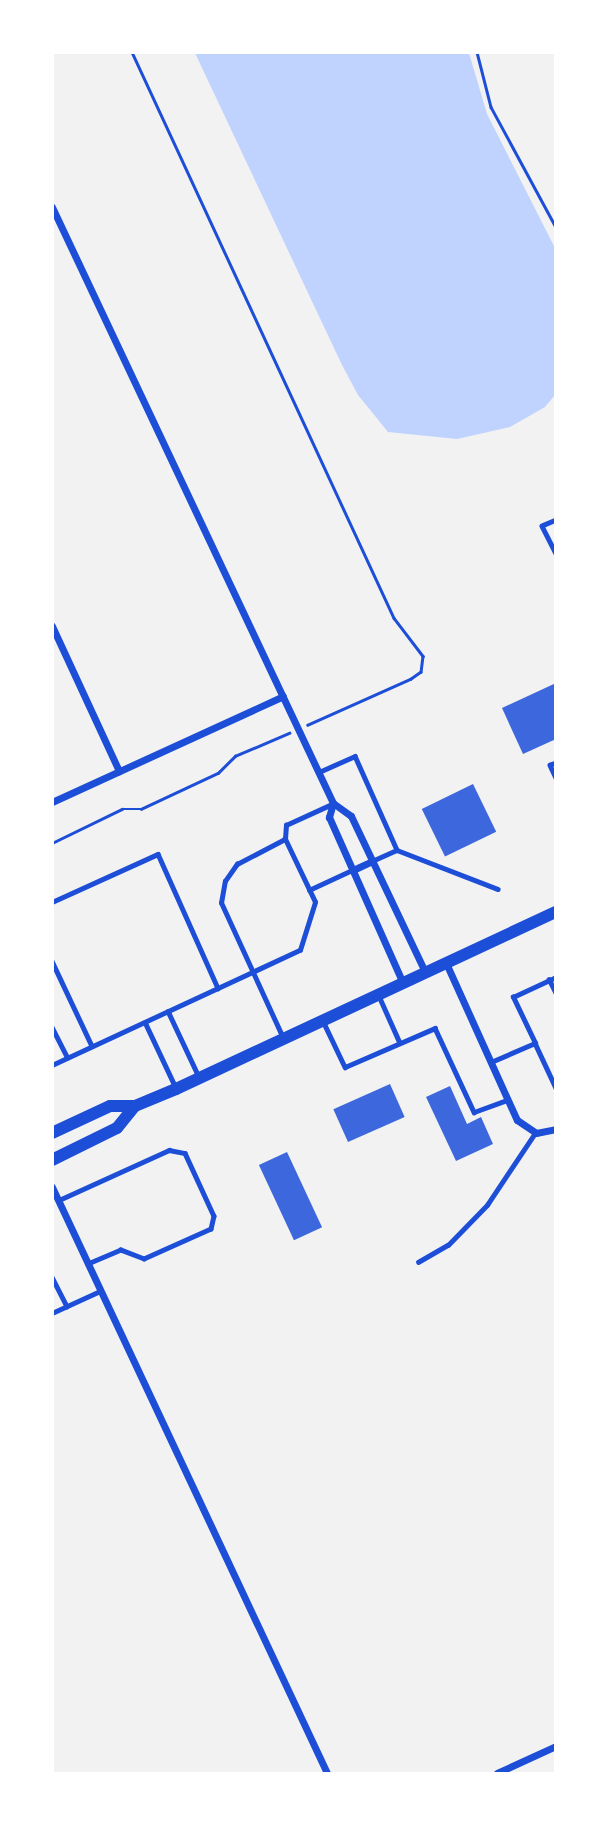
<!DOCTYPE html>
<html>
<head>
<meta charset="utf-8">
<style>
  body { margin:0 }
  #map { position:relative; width:608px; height:1826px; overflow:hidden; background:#f2f2f2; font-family:"IBM Plex Sans",sans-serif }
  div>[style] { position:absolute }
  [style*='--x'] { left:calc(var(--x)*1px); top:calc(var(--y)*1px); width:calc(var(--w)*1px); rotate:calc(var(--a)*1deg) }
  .water>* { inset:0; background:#bfd3fe }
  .building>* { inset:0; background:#3d67dc; transform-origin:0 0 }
  .path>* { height:2.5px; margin:-1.25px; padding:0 1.25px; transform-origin:1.25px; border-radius:1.25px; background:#1d4ed8 }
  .service>* { height:4.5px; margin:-2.25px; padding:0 2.25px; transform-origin:2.25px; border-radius:2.25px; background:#1d4ed8 }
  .minor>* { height:7px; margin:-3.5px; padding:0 3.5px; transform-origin:3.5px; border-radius:3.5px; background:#1d4ed8 }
  .primary>* { height:12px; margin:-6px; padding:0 6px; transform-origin:6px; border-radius:6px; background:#1d4ed8 }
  span { translate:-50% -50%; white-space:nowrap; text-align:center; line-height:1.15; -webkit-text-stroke:7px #fff; paint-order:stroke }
  .frame { position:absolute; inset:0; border:54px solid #fff; pointer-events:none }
</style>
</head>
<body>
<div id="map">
  <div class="water">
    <div style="clip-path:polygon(195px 53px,469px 53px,487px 114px,555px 248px,555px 395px,545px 407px,510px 427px,457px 439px,388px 432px,358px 395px,342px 365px)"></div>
  </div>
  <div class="building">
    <div style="clip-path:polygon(556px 683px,556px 739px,523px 754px,502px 708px)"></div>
    <div style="left:473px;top:784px;width:53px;height:57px;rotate:64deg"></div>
    <div style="left:390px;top:1084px;width:36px;height:62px;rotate:66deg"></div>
    <div style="clip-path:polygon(450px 1086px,467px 1124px,481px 1117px,493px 1144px,456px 1161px,426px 1097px)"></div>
    <div style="left:287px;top:1152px;width:83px;height:31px;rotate:65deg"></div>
  </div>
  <div class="path">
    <div style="--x:132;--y:52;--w:624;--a:65.16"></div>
    <div style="--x:394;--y:618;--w:48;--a:52.7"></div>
    <div style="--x:423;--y:656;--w:16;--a:97"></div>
    <div style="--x:421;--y:672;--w:12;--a:145"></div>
    <div style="--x:411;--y:679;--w:113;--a:155.9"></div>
    <div style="--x:477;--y:52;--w:57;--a:75.7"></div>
    <div style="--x:491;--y:107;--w:136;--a:61.6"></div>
    <div style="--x:52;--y:843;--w:78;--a:-25.9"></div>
    <div style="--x:122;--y:809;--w:19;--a:0"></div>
    <div style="--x:141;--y:809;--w:85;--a:-25.1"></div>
    <div style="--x:218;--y:773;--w:24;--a:-45"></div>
    <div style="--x:235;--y:756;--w:59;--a:-23.1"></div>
  </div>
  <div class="service">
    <div style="--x:556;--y:520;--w:15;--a:157"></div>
    <div style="--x:542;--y:526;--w:30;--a:63"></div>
    <div style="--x:556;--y:763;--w:6;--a:162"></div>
    <div style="--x:550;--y:765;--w:14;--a:65"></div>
    <div style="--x:319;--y:772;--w:39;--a:-24"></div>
    <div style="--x:355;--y:756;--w:103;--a:65.9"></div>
    <div style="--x:372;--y:861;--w:27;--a:-24"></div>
    <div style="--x:397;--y:850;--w:108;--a:21.1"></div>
    <div style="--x:309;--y:890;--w:47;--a:-24.9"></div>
    <div style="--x:52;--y:902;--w:116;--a:-24.4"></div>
    <div style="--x:158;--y:854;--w:147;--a:65.9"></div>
    <div style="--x:52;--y:961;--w:94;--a:64.8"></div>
    <div style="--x:549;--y:979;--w:16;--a:63"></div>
    <div style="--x:379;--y:996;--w:51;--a:65.9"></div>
    <div style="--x:168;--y:1011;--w:73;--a:64.8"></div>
    <div style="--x:145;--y:1022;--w:73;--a:64.8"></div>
    <div style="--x:324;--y:1023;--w:49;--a:64.5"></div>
    <div style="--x:345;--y:1067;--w:98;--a:-23.4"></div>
    <div style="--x:435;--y:1028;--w:93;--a:65.1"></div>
    <div style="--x:474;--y:1112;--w:35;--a:-20"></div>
    <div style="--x:52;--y:1027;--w:34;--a:63"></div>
    <div style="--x:282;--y:1036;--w:146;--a:-114.6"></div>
    <div style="--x:221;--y:903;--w:22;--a:-80"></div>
    <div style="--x:225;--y:881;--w:21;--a:-55"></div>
    <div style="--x:237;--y:864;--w:54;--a:-27.5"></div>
    <div style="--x:535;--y:1043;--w:50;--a:65"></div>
    <div style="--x:491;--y:1062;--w:48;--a:-23.4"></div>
    <div style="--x:535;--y:1043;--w:51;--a:-115.6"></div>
    <div style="--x:513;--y:997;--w:47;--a:-24.9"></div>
    <div style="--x:52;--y:1065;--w:273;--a:-24.9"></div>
    <div style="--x:300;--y:950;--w:50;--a:-72.6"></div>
    <div style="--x:315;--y:902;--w:70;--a:-115.5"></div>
    <div style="--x:285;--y:839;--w:14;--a:-86"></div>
    <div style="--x:286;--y:825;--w:51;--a:-24.5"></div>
    <div style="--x:59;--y:1200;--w:121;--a:-24.4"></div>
    <div style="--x:169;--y:1150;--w:16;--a:11"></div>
    <div style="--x:185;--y:1153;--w:69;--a:65.3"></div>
    <div style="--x:214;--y:1216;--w:13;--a:103"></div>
    <div style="--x:211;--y:1229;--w:73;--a:155.9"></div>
    <div style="--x:144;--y:1259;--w:25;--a:-159"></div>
    <div style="--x:121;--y:1250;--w:36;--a:157"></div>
    <div style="--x:418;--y:1262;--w:34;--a:-30"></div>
    <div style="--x:448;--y:1245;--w:56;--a:-45.7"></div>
    <div style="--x:487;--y:1205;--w:87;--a:-56.3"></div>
    <div style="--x:52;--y:1277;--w:33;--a:63"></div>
    <div style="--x:52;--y:1313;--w:53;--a:-24.6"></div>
  </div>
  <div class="minor">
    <div style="--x:52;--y:207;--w:659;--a:64.76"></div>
    <div style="--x:333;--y:803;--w:22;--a:36"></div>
    <div style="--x:351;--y:816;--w:173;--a:64.6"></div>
    <div style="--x:52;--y:626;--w:160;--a:65.2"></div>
    <div style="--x:52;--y:802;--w:254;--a:-24.6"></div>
    <div style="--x:333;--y:803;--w:15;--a:106"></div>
    <div style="--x:329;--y:817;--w:182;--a:66"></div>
    <div style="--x:353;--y:870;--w:21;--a:-25"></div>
    <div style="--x:446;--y:963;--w:172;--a:65.7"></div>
    <div style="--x:517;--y:1120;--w:23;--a:34"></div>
    <div style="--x:536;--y:1133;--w:20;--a:-11"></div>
    <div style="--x:52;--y:1187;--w:647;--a:64.86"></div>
    <div style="--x:497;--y:1773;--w:65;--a:-24.6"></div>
  </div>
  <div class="primary">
    <div style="--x:52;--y:1133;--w:64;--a:-25"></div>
    <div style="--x:110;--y:1106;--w:25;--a:0"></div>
    <div style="--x:135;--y:1106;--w:44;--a:-22.5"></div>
    <div style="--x:176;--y:1089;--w:419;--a:-25"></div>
    <div style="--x:52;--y:1160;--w:72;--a:-26.2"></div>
    <div style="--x:117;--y:1128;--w:28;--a:-51"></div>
  </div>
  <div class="frame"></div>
</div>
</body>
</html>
